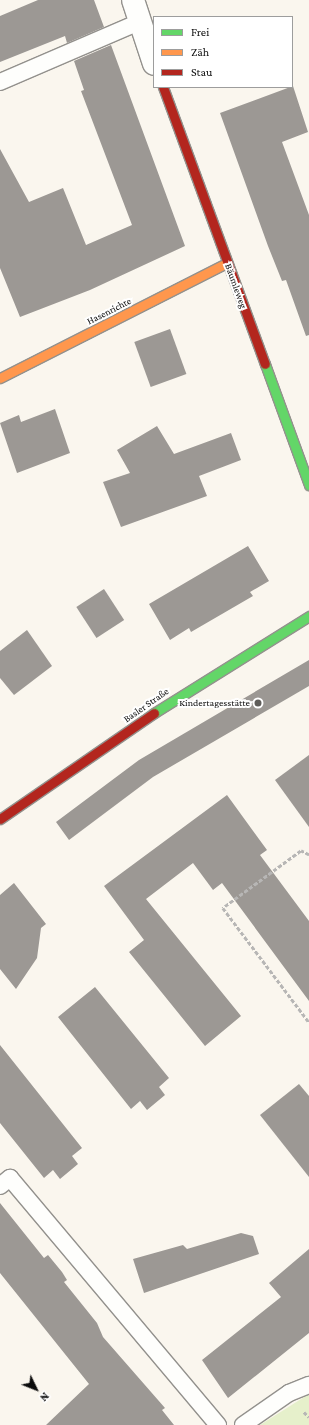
<!DOCTYPE html>
<html>
<head>
<meta charset="utf-8">
<style>
  body { margin:0 }
  #map { position:relative; width:309px; height:1425px; overflow:hidden; background:#faf6ee; font-family:"Crimson Pro",serif }
  div>[style] { position:absolute }
  [style*='--x'] { left:calc(var(--x)*1px); top:calc(var(--y)*1px); width:calc(var(--w)*1px); rotate:calc(var(--a)*1deg) }
  .green>* { inset:0; background:#e6f0cb }
  .building>* { inset:0; background:#9c9894; transform-origin:0 0 }
  .path>* { height:2.5px; margin-top:-1.25px; transform-origin:0; background:repeating-linear-gradient(90deg,#b7b6b5 0 4px,transparent 0 6px) }
  .roads { filter:drop-shadow(1px 0 #93918d) drop-shadow(-1px 0 #93918d) drop-shadow(0 1px #93918d) drop-shadow(0 -1px #93918d) }
  .lane>* { height:16px; margin:-8px; padding:0 8px; transform-origin:8px; border-radius:8px; background:#fefefc }
  .street>* { height:22px; margin:-11px; padding:0 11px; transform-origin:11px; border-radius:11px; background:#fefefc }
  .fast>* { height:9px; margin:-4.5px; padding:0 4.5px; transform-origin:4.5px; border-radius:4.5px; background:#63d668 }
  .slow>* { height:9px; margin:-4.5px; padding:0 4.5px; transform-origin:4.5px; border-radius:4.5px; background:#ff974d }
  .jam>* { height:9px; margin:-4.5px; padding:0 4.5px; transform-origin:4.5px; border-radius:4.5px; background:#b3261e }
  .dots>* { width:11px; height:11px; translate:-50% -50%; box-sizing:border-box; border:2px solid #fff; border-radius:50% }
  span { translate:-50% -50%; white-space:nowrap; text-align:center; line-height:1.15; -webkit-text-stroke:4px #fff; paint-order:stroke }
  .street-label { font-size:10px; color:#0b0b0b }
  .poi-label { font-size:10px; color:#0b0b0b }
  .right { translate:-100% -50%; text-align:right }
  .legend { position:absolute; left:153px; top:16px; width:140px; height:72px; box-sizing:border-box; background:#fff; border:1px solid #9d9d9d; margin:0; padding:5px 7px; list-style:none; font-size:12px; color:#0b0b0b }
  .legend li { display:flex; align-items:center; gap:8px; height:20px }
  .legend b { width:20px; border:1px solid #9d9d9d }
  .north { position:absolute; left:16px; top:1369px; width:40px; height:40px; -webkit-text-stroke:3px #fff; paint-order:stroke; rotate:133deg; font-size:11px; font-weight:700; line-height:16px; text-align:center; color:#0b0b0b }
  .north::after { content:''; display:block; margin:auto; width:14px; height:18px; background:#0b0b0b; clip-path:polygon(50% 0,100% 100%,50% 72%,0 100%) }
</style>
</head>
<body>
<div id="map">
  <div class="green">
    <div style="clip-path:polygon(309px 1394px,309px 1425px,260px 1425px)"></div>
  </div>
  <div class="building">
    <div style="clip-path:polygon(38px 0,94px 0,104px 27px,67px 43px,65px 36px,0 62px,0 16px)"></div>
    <div style="clip-path:polygon(111px 45px,185px 246px,90px 290px,20px 317px,0 268px,0 149px,29px 202px,63px 188px,86px 245px,132px 225px,81px 91px,84px 90px,74px 61px)"></div>
    <div style="clip-path:polygon(293px 86px,308px 132px,282px 142px,309px 215px,309px 335px,306px 336px,286px 280px,282px 281px,268px 246px,220px 113px)"></div>
    <div style="left:170px;top:329px;width:48px;height:38px;rotate:70deg"></div>
    <div style="clip-path:polygon(55px 409px,70px 453px,17px 473px,0 423px,19px 415px,21px 422px)"></div>
    <div style="clip-path:polygon(157px 426px,174px 454px,231px 433px,241px 460px,199px 476px,207px 496px,121px 527px,103px 482px,130px 473px,117px 450px)"></div>
    <div style="clip-path:polygon(248px 546px,269px 581px,250px 592px,253px 596px,191px 632px,189px 628px,170px 640px,149px 604px)"></div>
    <div style="left:104px;top:589px;width:37px;height:33px;rotate:57deg"></div>
    <div style="clip-path:polygon(27px 630px,52px 666px,14px 695px,0 678px,0 651px)"></div>
    <div style="clip-path:polygon(309px 660px,309px 686px,153px 777px,69px 840px,56px 822px,139px 760px)"></div>
    <div style="clip-path:polygon(309px 755px,309px 827px,275px 780px)"></div>
    <div style="clip-path:polygon(227px 795px,267px 850px,260px 855px,309px 921px,309px 1001px,222px 883px,213px 890px,193px 863px,146px 899px,241px 1016px,205px 1046px,129px 952px,144px 940px,104px 886px)"></div>
    <div style="clip-path:polygon(14px 883px,46px 924px,41px 928px,37px 958px,16px 989px,0 969px,0 895px)"></div>
    <div style="clip-path:polygon(95px 987px,169px 1078px,159px 1087px,165px 1095px,147px 1110px,140px 1101px,131px 1109px,58px 1017px)"></div>
    <div style="clip-path:polygon(0 1045px,82px 1148px,72px 1156px,78px 1164px,60px 1179px,53px 1170px,44px 1178px,0 1123px)"></div>
    <div style="clip-path:polygon(299px 1084px,309px 1096px,309px 1177px,260px 1115px)"></div>
    <div style="clip-path:polygon(0 1203px,44px 1258px,48px 1255px,62px 1272px,67px 1280px,64px 1282px,97px 1323px,103px 1337px,165px 1408px,162px 1410px,174px 1425px,46px 1425px,89px 1384px,0 1273px)"></div>
    <div style="clip-path:polygon(241px 1233px,253px 1236px,259px 1254px,144px 1293px,133px 1259px,183px 1245px,187px 1249px)"></div>
    <div style="clip-path:polygon(309px 1249px,309px 1333px,228px 1398px,202px 1360px,281px 1297px,269px 1283px)"></div>
  </div>
  <div class="path">
    <div style="--x:309;--y:855;--w:9;--a:-153"></div>
    <div style="--x:301;--y:851;--w:97;--a:143.8"></div>
    <div style="--x:223;--y:908;--w:143;--a:53"></div>
    <div style="--x:304;--y:1412;--w:7;--a:45"></div>
  </div>
  <div class="roads">
    <div class="lane">
      <div style="--x:0;--y:82;--w:151;--a:-23.3"></div>
      <div style="--x:0;--y:1186;--w:13;--a:-39"></div>
      <div style="--x:10;--y:1178;--w:323;--a:49.9"></div>
      <div style="--x:243;--y:1425;--w:56;--a:-34.8"></div>
      <div style="--x:289;--y:1393;--w:22;--a:-22"></div>
    </div>
    <div class="street">
      <div style="--x:133;--y:0;--w:67;--a:71.8"></div>
    </div>
    <div class="fast">
      <div style="--x:265;--y:364;--w:129;--a:70"></div>
      <div style="--x:154;--y:713;--w:183;--a:-32"></div>
    </div>
    <div class="slow">
      <div style="--x:0;--y:378;--w:254;--a:-26.9"></div>
    </div>
    <div class="jam">
      <div style="--x:163;--y:87;--w:295;--a:69.8"></div>
      <div style="--x:0;--y:819;--w:187;--a:-34.5"></div>
    </div>
  </div>
  <div class="dots">
    <div style="left:258px;top:703px;background:#5f5d5a"></div>
  </div>
  <div class="street-label">
    <span style="left:236px;top:286px;rotate:70deg">Bäumleweg</span>
    <span style="left:109px;top:311px;rotate:-27deg">Hasenrichte</span>
    <span style="left:146px;top:705px;rotate:-35deg">Basler Straße</span>
  </div>
  <div class="poi-label">
    <span class="right" style="left:250px;top:703px">Kindertagesstätte</span>
  </div>
  <ul class="legend">
  <li><b style="height:5px;background:#63d668"></b>Frei</li>
  <li><b style="height:5px;background:#ff974d"></b>Zäh</li>
  <li><b style="height:5px;background:#b3261e"></b>Stau</li>
  </ul>
  <div class="north">N</div>
</div>
</body>
</html>
